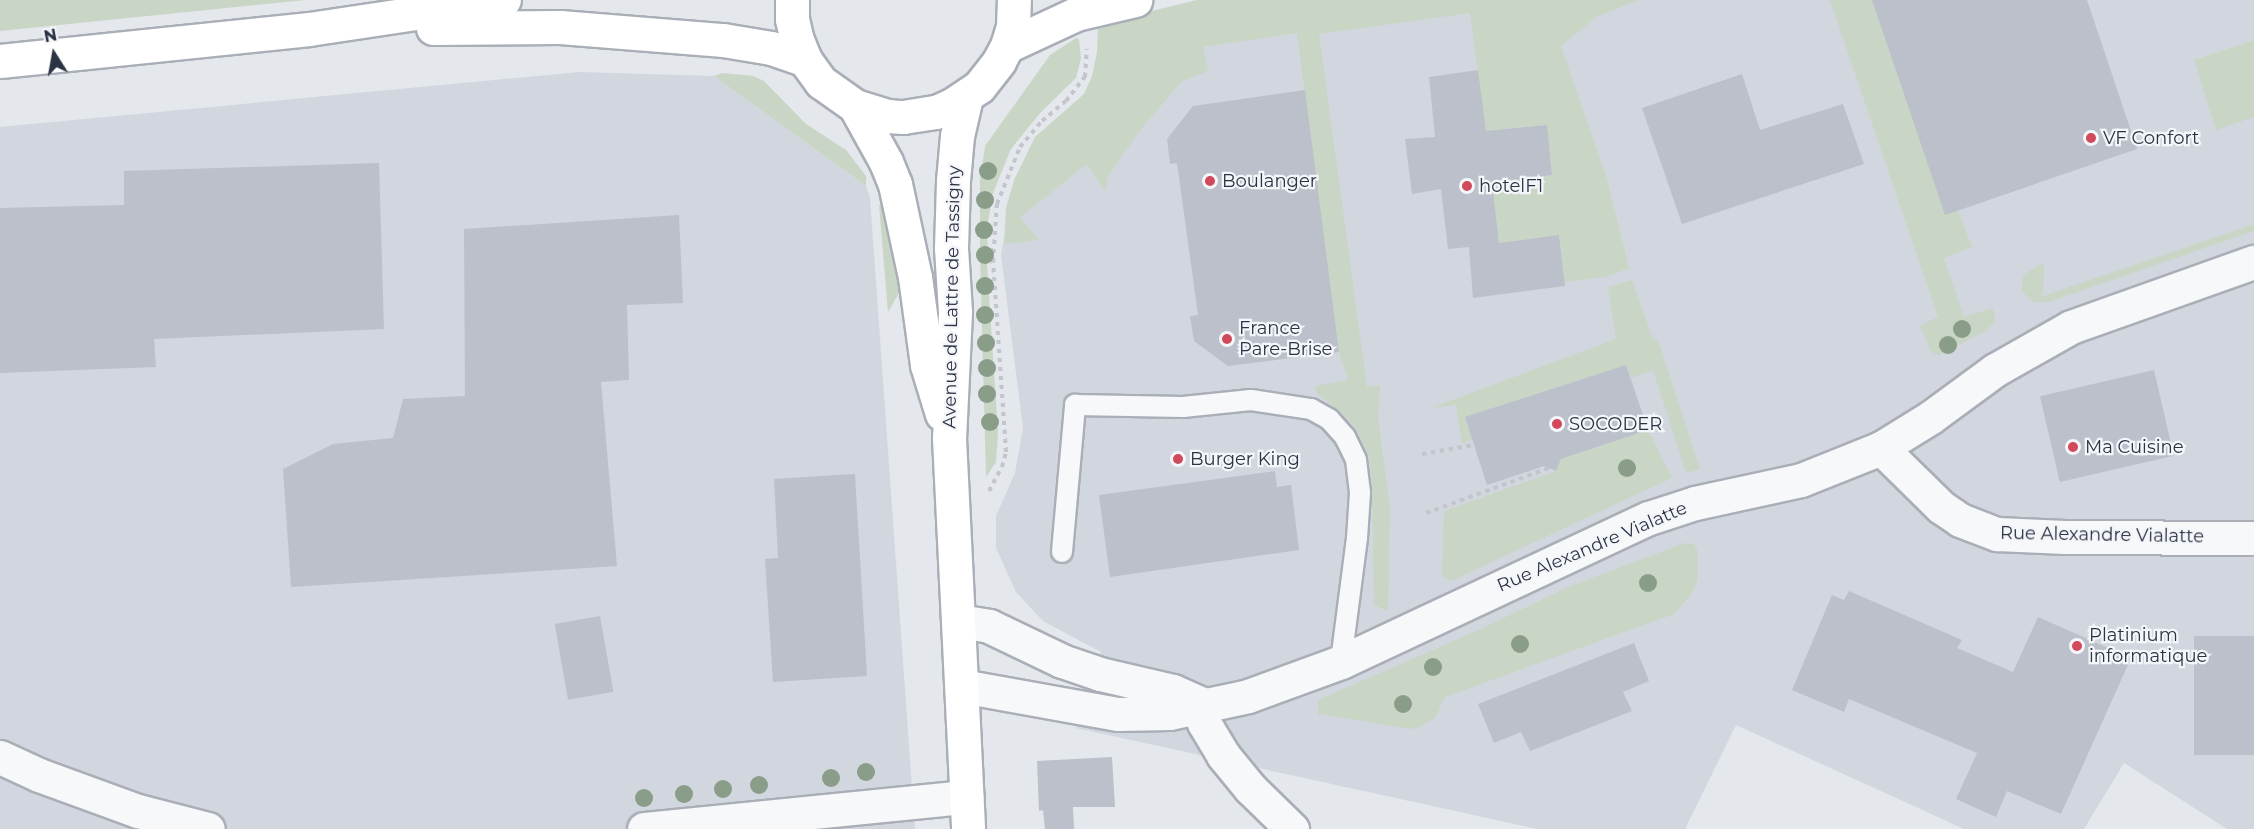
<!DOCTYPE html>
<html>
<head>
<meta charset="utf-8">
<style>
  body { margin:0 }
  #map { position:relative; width:2254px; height:829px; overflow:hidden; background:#e4e7ec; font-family:Montserrat,sans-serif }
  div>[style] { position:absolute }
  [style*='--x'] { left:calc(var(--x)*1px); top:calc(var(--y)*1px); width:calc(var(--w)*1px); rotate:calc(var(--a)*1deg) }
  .built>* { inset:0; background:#d2d6de }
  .green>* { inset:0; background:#c9d6c5 }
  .building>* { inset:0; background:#bbc0ca; transform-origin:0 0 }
  .path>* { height:4px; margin-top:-2px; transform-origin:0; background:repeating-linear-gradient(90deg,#c2c5cb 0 4.5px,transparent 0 9px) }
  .roads { filter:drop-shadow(2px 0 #a9aeb7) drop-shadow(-2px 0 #a9aeb7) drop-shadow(0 2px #a9aeb7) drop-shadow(0 -2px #a9aeb7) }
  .service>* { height:20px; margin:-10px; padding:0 10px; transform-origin:10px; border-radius:10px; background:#f7f8fa }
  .minor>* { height:33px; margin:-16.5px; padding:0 16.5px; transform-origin:16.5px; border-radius:16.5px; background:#f7f8fa }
  .secondary>* { height:33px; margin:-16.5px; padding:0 16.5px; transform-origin:16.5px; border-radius:16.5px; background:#fff }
  .primary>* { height:33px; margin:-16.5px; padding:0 16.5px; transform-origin:16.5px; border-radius:16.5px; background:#fff }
  .trees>* { width:18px; height:18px; margin:-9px; border-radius:50%; background:#899d89 }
  .dots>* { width:16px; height:16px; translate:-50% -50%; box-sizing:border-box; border:3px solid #f4f6f9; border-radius:50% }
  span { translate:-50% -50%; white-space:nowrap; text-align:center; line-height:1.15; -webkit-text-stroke:4.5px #f4f6f9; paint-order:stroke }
  .poi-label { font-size:18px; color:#2b3445 }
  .left { translate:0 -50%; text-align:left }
  .street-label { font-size:18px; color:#2b3445 }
  .north { position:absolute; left:24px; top:24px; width:60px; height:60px; -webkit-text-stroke:4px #f4f6f9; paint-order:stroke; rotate:349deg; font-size:16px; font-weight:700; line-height:24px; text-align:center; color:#2b3445 }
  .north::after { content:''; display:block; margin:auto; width:21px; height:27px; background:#2b3445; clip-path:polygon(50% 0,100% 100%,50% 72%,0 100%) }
</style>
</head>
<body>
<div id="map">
  <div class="built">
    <div style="clip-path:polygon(1426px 0,2254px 0,2254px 829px,2227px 829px,2124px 763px,2084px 829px,1964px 829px,1736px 725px,1685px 829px,1538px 829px,1076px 728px,1101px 652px,1043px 621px,1016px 592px,996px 548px,996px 516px,1015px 473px,1023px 428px,1001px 255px,1010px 207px,1093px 91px,1106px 54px)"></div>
    <div style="clip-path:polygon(579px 72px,714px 76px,866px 186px,870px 198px,915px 829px,0 829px,0 127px)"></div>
  </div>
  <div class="green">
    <div style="clip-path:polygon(0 0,305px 0,0 31px)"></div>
    <div style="clip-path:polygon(1197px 0,1639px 0,1598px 16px,1561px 46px,1607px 179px,1629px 268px,1606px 277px,1565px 282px,1559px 235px,1499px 243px,1492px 183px,1552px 175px,1547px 125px,1486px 131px,1470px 13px,1319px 34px,1367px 387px,1380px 385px,1378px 417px,1390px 509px,1388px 611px,1374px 605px,1372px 480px,1368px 453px,1355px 427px,1341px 412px,1317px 394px,1315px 386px,1348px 380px,1339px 352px,1297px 33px,1203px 47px,1208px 71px,1182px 81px,1141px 129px,1108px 176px,1105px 191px,1087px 164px,1020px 217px,1039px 240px,1004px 244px,1006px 208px,1014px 180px,1035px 137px,1084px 94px,1092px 76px,1097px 52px,1098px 24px)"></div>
    <div style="clip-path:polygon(1830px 0,1872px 0,1945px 214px,1958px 211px,1972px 247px,1944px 258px,1964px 317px,1992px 308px,1995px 315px,1994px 323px,1986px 331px,1939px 355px,1931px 352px,1920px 326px,1938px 317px)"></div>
    <div style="clip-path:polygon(1076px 38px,1079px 39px,1081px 58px,1076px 78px,1041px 112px,1011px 149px,993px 193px,988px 222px,987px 264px,998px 433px,996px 462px,986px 477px,980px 254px,980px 180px,985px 146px,1050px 55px)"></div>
    <div style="clip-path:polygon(2254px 40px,2254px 117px,2216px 130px,2194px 60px)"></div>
    <div style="clip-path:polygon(722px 73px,753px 76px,764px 81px,806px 124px,846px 150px,866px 176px,866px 186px,714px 76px)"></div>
    <div style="clip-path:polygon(885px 204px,901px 285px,899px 293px,888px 312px,879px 205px)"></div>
    <div style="clip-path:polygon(2254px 224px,2254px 231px,2049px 302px,2033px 302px,2022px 291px,2023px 275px,2039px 265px,2044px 265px,2043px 296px)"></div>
    <div style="clip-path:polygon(1632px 280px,1652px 337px,1659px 343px,1700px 469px,1686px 473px,1653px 370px,1631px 378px,1626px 365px,1465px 417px,1473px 440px,1462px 443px,1456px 405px,1431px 408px,1616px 339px,1608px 287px)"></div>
    <div style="clip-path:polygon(1648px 430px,1672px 478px,1451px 581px,1442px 576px,1444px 511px,1556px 471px,1561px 459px)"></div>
    <div style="clip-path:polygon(1685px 543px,1694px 544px,1698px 552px,1698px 578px,1693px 592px,1674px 614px,1445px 697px,1435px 718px,1420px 727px,1411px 729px,1318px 714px,1318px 700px,1481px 629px,1568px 587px)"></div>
  </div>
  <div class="building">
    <div style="clip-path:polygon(1872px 0,2087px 0,2137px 149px,1945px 215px)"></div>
    <div style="clip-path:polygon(1478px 70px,1486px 131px,1547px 125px,1552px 175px,1492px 183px,1499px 243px,1559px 235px,1565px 286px,1473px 298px,1469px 247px,1448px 249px,1441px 189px,1412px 194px,1405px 139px,1435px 137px,1429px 77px)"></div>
    <div style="clip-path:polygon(1742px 74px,1760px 130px,1843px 104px,1864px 164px,1682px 224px,1642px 108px)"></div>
    <div style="clip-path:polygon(1305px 90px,1339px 352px,1228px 366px,1194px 341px,1190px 316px,1198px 315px,1177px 163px,1170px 164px,1167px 139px,1193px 106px)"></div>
    <div style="clip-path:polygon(379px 163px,384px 329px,154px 339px,156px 367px,0 373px,0 208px,124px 205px,124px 171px)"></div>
    <div style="clip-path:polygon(679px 215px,683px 303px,627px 305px,629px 380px,601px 382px,617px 566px,291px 587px,283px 469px,333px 444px,393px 438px,403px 399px,465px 396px,464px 229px)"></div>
    <div style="clip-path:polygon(1626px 365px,1648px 430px,1561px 459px,1556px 471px,1544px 466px,1487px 485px,1465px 417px)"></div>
    <div style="left:2154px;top:370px;width:88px;height:117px;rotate:77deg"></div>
    <div style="clip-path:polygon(1275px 471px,1277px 487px,1291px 485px,1299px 550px,1110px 577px,1099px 495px)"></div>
    <div style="clip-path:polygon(855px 474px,867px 676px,773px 682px,765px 559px,778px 558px,774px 479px)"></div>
    <div style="clip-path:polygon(1849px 591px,1962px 640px,1957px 648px,2013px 672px,2038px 617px,2131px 658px,2061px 814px,2007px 791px,1996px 817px,1956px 799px,1977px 753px,1849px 699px,1844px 712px,1792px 690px,1832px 595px,1844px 600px)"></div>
    <div style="left:600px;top:616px;width:77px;height:46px;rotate:80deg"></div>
    <div style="left:2254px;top:636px;width:119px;height:60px;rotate:90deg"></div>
    <div style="clip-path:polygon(1634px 643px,1649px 681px,1623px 692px,1632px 711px,1530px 751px,1521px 732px,1494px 743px,1478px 704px)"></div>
    <div style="clip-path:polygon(1112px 757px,1115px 807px,1073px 807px,1074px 829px,1045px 829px,1043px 810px,1039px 811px,1037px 761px)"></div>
  </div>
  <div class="path">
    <div style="--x:1422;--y:454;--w:53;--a:-9.8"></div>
    <div style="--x:989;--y:491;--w:27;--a:-62"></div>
    <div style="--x:1002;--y:467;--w:16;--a:-75"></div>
    <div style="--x:1006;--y:452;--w:190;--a:-93.9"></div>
    <div style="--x:993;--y:262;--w:58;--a:-86.1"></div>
    <div style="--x:997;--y:204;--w:61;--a:-68"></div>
    <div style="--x:1020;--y:147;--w:34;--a:-50"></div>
    <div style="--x:1042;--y:121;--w:31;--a:-40"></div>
    <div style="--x:1066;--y:101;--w:31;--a:-52"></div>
    <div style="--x:1085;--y:77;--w:28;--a:-86"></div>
    <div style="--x:1426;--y:513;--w:131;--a:-20.1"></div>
  </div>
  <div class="roads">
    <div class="service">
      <div style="--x:1062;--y:552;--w:148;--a:-84.9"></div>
      <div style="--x:1075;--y:405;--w:108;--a:1.1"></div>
      <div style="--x:1183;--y:407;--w:68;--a:-5.9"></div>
      <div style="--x:1251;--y:400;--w:61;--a:8.5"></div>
      <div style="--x:1311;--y:409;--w:21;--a:29"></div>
      <div style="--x:1329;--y:419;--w:24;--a:48"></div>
      <div style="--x:1345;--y:437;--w:25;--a:64"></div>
      <div style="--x:1356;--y:460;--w:33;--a:83"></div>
      <div style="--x:1360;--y:493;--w:45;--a:93.8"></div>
      <div style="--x:1357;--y:538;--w:125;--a:97.4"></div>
    </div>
    <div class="minor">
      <div style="--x:1881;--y:448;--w:59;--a:-31.8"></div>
      <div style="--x:1931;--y:417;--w:79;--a:-36.3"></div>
      <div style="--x:1995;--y:370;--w:87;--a:-29.5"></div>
      <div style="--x:2071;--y:327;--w:194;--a:-19.6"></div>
      <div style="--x:959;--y:621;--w:30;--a:9"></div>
      <div style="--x:989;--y:626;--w:81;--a:25.6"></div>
      <div style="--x:1062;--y:661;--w:40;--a:18.9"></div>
      <div style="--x:1100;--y:674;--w:75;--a:13.1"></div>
      <div style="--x:1173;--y:691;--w:32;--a:24"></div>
      <div style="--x:962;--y:686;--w:158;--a:10.2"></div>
      <div style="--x:1118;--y:714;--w:51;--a:-1.1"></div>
      <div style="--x:1169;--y:713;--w:81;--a:-12.1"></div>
      <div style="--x:1248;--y:696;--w:99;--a:-20.1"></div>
      <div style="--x:1341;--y:662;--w:340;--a:-25.1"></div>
      <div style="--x:1649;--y:518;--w:48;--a:-18.1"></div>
      <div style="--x:1695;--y:503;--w:108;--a:-12.2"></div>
      <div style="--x:1801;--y:480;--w:86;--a:-21.8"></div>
      <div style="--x:1881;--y:448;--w:84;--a:44.5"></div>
      <div style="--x:1941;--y:507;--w:23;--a:34"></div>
      <div style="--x:1960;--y:520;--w:40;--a:21"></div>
      <div style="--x:1997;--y:534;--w:68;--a:2.5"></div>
      <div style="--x:2065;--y:537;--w:189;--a:0.3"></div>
      <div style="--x:1202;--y:704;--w:19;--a:84"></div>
      <div style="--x:1204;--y:723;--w:37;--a:59"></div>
      <div style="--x:1223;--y:755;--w:43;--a:50.7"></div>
      <div style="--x:1250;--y:788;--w:59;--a:44.3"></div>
      <div style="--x:0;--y:757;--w:43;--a:24.8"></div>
      <div style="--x:39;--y:775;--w:105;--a:20"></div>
      <div style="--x:138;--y:811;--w:72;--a:14.4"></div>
      <div style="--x:644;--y:829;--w:324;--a:-5.7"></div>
    </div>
    <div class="secondary">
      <div style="--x:966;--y:97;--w:40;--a:103"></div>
      <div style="--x:957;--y:136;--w:45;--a:95.1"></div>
      <div style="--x:953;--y:181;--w:67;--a:91.7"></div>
      <div style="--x:951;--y:248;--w:64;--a:86.4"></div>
      <div style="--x:955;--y:312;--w:126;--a:92.7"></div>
      <div style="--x:949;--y:438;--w:391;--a:87.2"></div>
      <div style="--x:855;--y:106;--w:64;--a:61"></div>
      <div style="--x:886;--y:162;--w:24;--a:68"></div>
      <div style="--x:895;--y:184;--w:95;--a:77.9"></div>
      <div style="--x:915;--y:277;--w:89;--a:82.2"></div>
      <div style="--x:927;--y:365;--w:51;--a:73"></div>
    </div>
    <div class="primary">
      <div style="--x:792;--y:0;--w:19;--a:90"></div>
      <div style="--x:792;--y:19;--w:22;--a:77"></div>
      <div style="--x:797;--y:40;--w:22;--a:68"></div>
      <div style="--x:805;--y:60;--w:27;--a:54"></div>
      <div style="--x:821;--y:82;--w:42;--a:35.2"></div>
      <div style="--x:855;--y:106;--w:34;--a:17"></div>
      <div style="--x:887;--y:116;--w:16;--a:4"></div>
      <div style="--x:903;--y:117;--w:33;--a:-9"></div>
      <div style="--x:936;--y:112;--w:17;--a:-24"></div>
      <div style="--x:952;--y:105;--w:32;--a:-34"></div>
      <div style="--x:979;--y:87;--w:33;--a:-52"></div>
      <div style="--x:999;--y:61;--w:17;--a:-62"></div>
      <div style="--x:1007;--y:46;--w:21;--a:-73"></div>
      <div style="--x:1013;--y:26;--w:26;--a:-88"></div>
      <div style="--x:433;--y:28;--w:127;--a:-0.5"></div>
      <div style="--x:560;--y:27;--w:164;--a:4.6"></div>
      <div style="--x:723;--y:40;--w:49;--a:9.5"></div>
      <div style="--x:771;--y:48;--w:36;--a:19"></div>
      <div style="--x:1007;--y:46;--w:76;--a:-24.9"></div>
      <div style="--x:1076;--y:14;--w:61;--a:-13.3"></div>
      <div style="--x:0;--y:61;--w:311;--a:-5.9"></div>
      <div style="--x:309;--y:29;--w:197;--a:-8.5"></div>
    </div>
  </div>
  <div class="trees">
    <div style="left:988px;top:171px"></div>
    <div style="left:985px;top:200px"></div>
    <div style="left:984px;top:230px"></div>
    <div style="left:985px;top:255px"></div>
    <div style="left:985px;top:286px"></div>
    <div style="left:985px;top:315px"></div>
    <div style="left:1962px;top:329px"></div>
    <div style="left:986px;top:343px"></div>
    <div style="left:1948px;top:345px"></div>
    <div style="left:987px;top:368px"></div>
    <div style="left:987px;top:394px"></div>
    <div style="left:990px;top:422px"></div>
    <div style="left:1627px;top:468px"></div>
    <div style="left:1648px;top:583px"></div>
    <div style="left:1520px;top:644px"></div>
    <div style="left:1433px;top:667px"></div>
    <div style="left:1403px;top:704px"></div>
    <div style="left:866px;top:772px"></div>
    <div style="left:831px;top:778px"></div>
    <div style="left:759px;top:785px"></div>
    <div style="left:723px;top:789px"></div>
    <div style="left:684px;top:794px"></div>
    <div style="left:644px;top:798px"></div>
  </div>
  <div class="dots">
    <div style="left:2091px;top:138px;background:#d1495b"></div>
    <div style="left:1210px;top:181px;background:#d1495b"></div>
    <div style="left:1467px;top:186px;background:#d1495b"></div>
    <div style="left:1227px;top:339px;background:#d1495b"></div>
    <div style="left:1557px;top:424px;background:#d1495b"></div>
    <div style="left:2073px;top:447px;background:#d1495b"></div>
    <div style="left:1178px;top:459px;background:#d1495b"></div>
    <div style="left:2077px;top:646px;background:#d1495b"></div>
  </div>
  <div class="poi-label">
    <span class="left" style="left:2103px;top:138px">VF Confort</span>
    <span class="left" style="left:1222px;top:181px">Boulanger</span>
    <span class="left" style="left:1479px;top:186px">hotelF1</span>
    <span class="left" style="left:1239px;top:339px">France<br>Pare-Brise</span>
    <span class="left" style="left:1569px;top:424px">SOCODER</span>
    <span class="left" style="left:2085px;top:447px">Ma Cuisine</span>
    <span class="left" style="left:1190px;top:459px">Burger King</span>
    <span class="left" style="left:2089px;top:646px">Platinium<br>informatique</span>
  </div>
  <div class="street-label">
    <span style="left:952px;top:297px;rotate:-89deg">Avenue de Lattre de Tassigny</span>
    <span style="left:2102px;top:535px;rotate:1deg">Rue Alexandre Vialatte</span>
    <span style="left:1592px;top:547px;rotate:-23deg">Rue Alexandre Vialatte</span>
  </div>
  <div class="north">N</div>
</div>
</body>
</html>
